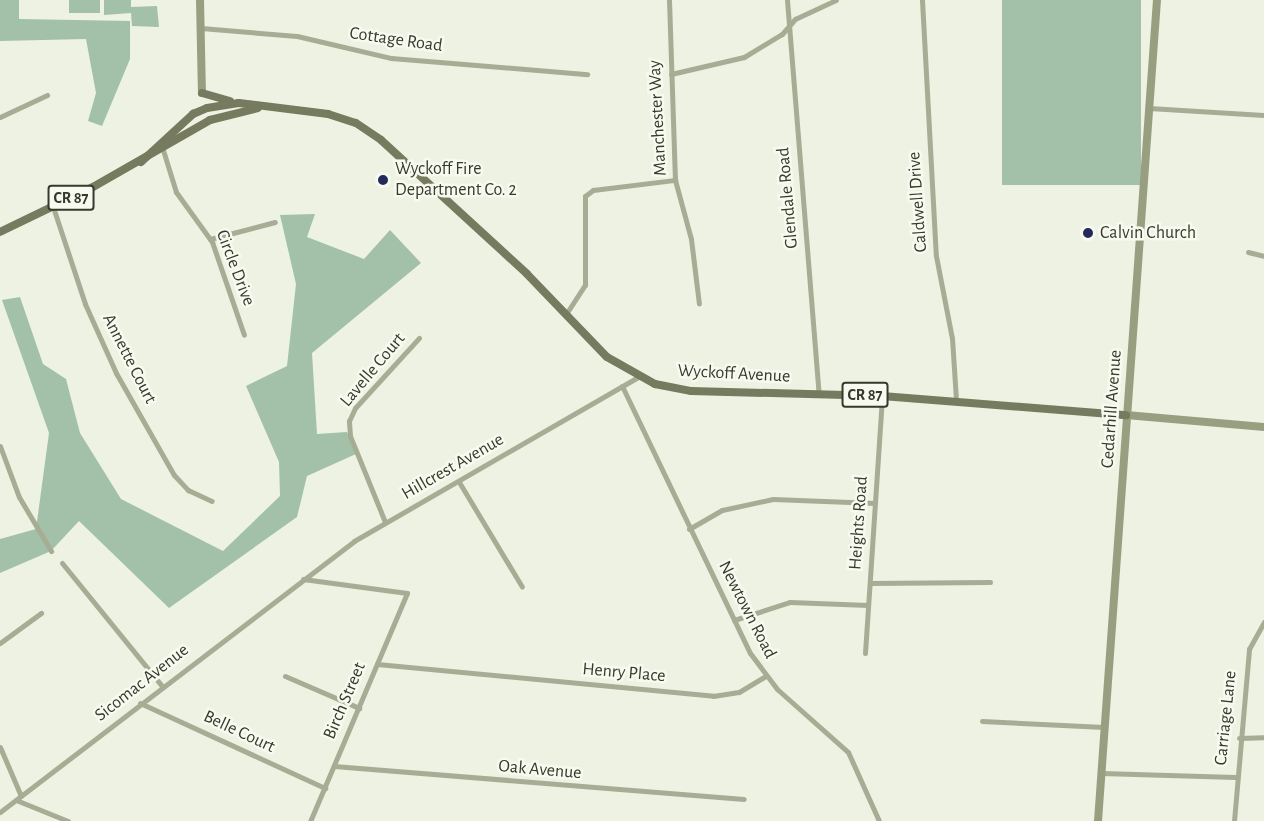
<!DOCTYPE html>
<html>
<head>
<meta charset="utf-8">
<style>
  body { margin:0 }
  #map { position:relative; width:1264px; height:821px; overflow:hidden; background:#edf2e2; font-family:"Alegreya Sans",sans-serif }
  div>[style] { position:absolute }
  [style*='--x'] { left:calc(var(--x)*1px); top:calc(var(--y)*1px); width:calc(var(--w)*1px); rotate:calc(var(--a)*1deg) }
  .green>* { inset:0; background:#a3c1a8; transform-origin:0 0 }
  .street>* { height:5px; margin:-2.5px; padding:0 2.5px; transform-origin:2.5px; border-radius:2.5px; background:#a6ad94 }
  .secondary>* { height:8px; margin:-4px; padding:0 4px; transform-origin:4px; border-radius:4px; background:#989e80 }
  .primary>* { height:8px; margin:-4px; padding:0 4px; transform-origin:4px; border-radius:4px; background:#767a5e }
  .dots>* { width:16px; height:16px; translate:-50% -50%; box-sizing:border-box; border:3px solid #f6faef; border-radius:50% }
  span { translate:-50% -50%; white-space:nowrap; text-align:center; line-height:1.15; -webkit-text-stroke:5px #f6faef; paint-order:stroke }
  .shield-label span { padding:2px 4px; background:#f6faef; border:2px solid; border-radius:4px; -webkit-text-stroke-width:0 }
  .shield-label { font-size:16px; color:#38392c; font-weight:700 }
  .street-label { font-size:18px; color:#38392c }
  .poi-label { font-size:18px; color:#38392c }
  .left { translate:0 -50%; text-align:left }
</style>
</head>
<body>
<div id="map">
  <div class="green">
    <div style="clip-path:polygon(0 0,19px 0,19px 19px,130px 21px,130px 59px,102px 126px,88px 121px,96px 93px,86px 39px,0 41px)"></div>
    <div style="left:69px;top:0;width:31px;height:13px"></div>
    <div style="clip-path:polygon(131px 0,131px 7px,157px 6px,159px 27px,132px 26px,131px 13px,104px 15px,104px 0)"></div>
    <div style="left:1002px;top:0;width:139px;height:185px"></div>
    <div style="clip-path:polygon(315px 214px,307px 237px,364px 259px,390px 230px,421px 263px,312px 353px,317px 434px,347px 432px,356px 454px,307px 476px,297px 517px,169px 608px,79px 521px,51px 551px,0 573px,0 539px,36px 529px,49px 433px,2px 300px,20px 297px,43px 364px,66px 379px,80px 433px,121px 499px,223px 551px,280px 496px,279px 462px,246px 386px,287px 366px,296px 284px,280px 215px)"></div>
  </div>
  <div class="street">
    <div style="--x:669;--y:0;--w:180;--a:88.1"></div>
    <div style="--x:675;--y:180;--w:61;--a:74.8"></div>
    <div style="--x:691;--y:239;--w:65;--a:83"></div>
    <div style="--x:787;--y:0;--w:395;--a:85.4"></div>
    <div style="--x:922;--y:0;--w:256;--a:86.9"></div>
    <div style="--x:936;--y:256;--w:84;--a:79"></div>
    <div style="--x:952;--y:338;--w:62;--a:86.3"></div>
    <div style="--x:201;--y:28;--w:96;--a:4.8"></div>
    <div style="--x:297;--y:36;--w:97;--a:13.2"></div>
    <div style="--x:391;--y:58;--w:197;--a:4.7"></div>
    <div style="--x:671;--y:74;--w:75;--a:-13.1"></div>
    <div style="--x:744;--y:57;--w:44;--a:-31.2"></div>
    <div style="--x:782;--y:34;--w:20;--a:-49"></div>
    <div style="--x:795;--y:19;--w:45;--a:-24.9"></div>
    <div style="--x:1149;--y:108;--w:115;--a:3.5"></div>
    <div style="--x:0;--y:117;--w:52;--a:-25.1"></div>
    <div style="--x:163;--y:150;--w:44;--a:72.8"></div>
    <div style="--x:176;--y:192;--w:62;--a:54.2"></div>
    <div style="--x:212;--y:242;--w:98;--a:71"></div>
    <div style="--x:53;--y:207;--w:102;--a:71.7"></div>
    <div style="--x:85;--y:304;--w:76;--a:65.8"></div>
    <div style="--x:116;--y:373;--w:117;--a:60.4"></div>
    <div style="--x:174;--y:475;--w:21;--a:47"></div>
    <div style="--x:188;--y:490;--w:26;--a:25"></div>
    <div style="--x:210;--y:239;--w:67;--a:-14.7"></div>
    <div style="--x:1248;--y:252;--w:16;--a:14"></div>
    <div style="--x:566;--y:314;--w:35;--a:-57"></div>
    <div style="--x:585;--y:285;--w:89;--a:-90"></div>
    <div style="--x:585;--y:196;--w:10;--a:-37"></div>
    <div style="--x:593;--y:190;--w:83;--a:-7"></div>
    <div style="--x:622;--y:386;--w:296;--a:64.4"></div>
    <div style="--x:750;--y:653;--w:45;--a:53.1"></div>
    <div style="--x:777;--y:689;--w:95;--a:41.6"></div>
    <div style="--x:848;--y:752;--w:76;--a:65.8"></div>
    <div style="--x:0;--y:446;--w:54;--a:69.6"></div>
    <div style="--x:19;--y:497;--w:63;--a:59.3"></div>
    <div style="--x:459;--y:482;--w:122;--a:59"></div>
    <div style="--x:385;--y:522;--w:93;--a:-112.1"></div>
    <div style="--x:350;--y:436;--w:15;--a:-94"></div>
    <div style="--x:349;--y:421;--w:14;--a:-65"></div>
    <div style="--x:355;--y:408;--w:95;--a:-47.6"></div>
    <div style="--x:689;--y:529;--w:38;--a:-30"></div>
    <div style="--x:722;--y:510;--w:52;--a:-12.2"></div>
    <div style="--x:773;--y:499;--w:102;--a:2.2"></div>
    <div style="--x:62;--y:563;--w:159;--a:50.9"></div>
    <div style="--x:303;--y:579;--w:105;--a:7.7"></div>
    <div style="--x:407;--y:593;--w:248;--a:113"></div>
    <div style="--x:870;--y:583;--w:120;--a:-0.5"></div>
    <div style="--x:734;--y:620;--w:59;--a:-17.8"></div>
    <div style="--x:790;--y:602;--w:78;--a:2.2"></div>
    <div style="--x:0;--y:643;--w:51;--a:-36.2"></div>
    <div style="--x:865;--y:653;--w:258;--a:-86.2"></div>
    <div style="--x:377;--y:664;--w:338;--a:5.4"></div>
    <div style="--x:713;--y:696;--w:26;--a:-9"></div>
    <div style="--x:739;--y:692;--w:31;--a:-31"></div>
    <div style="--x:285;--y:676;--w:81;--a:23.4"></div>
    <div style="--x:140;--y:703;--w:204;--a:24.7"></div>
    <div style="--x:982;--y:721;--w:122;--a:2.8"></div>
    <div style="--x:1239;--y:738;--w:25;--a:-2"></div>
    <div style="--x:0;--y:747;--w:53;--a:66.8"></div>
    <div style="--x:334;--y:766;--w:411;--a:4.6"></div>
    <div style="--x:1101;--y:773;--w:134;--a:1.7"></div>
    <div style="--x:16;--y:800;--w:56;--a:22"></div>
    <div style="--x:0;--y:812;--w:446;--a:-37.4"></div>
    <div style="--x:354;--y:541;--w:328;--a:-30"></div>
    <div style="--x:1234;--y:821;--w:173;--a:-85"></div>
    <div style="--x:1249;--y:649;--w:31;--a:-61"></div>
  </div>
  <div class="secondary">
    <div style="--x:200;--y:0;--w:93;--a:88.8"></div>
    <div style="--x:1126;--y:415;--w:139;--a:5"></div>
    <div style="--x:1098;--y:821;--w:823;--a:-85.89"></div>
  </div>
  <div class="primary">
    <div style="--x:202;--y:93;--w:29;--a:16"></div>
    <div style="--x:141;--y:162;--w:71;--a:-42.7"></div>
    <div style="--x:193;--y:114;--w:15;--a:-23"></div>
    <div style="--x:207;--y:108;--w:32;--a:-9"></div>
    <div style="--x:239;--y:103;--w:90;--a:7"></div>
    <div style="--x:328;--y:114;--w:29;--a:18"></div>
    <div style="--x:356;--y:123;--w:30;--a:34"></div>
    <div style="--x:381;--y:140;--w:198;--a:42.5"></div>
    <div style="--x:527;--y:274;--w:115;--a:46.1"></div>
    <div style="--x:607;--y:357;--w:55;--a:29.4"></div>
    <div style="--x:655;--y:384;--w:37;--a:11"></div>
    <div style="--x:691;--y:391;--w:191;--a:1.5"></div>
    <div style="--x:882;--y:396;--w:245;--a:4.5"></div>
    <div style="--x:0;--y:232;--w:103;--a:-25.8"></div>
    <div style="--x:93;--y:187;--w:135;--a:-29.8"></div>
    <div style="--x:210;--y:120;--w:49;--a:-14"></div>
  </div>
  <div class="dots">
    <div style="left:383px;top:180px;background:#242959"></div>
    <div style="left:1088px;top:233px;background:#242959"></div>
  </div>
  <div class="shield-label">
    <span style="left:71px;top:198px">CR 87</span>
    <span style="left:865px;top:395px">CR 87</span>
  </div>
  <div class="street-label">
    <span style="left:396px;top:40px;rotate:8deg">Cottage Road</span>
    <span style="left:658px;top:118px;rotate:-93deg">Manchester Way</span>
    <span style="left:788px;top:198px;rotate:-95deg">Glendale Road</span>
    <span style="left:918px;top:202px;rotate:-94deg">Caldwell Drive</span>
    <span style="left:235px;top:268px;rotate:69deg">Circle Drive</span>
    <span style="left:129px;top:359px;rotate:63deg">Annette Court</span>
    <span style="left:373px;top:370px;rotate:-50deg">Lavelle Court</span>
    <span style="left:734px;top:374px;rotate:3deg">Wyckoff Avenue</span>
    <span style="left:1112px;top:409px;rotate:-86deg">Cedarhill Avenue</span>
    <span style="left:453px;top:467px;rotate:-30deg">Hillcrest Avenue</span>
    <span style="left:859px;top:523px;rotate:-86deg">Heights Road</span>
    <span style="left:747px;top:610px;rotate:63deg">Newtown Road</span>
    <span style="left:624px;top:673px;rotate:5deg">Henry Place</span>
    <span style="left:142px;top:683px;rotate:-38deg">Sicomac Avenue</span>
    <span style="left:345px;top:701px;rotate:-67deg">Birch Street</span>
    <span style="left:1226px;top:718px;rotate:-84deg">Carriage Lane</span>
    <span style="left:239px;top:732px;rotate:25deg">Belle Court</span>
    <span style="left:540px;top:770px;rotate:5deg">Oak Avenue</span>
  </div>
  <div class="poi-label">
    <span class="left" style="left:395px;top:180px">Wyckoff Fire<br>Department Co. 2</span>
    <span class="left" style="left:1100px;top:233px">Calvin Church</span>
  </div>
</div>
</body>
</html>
